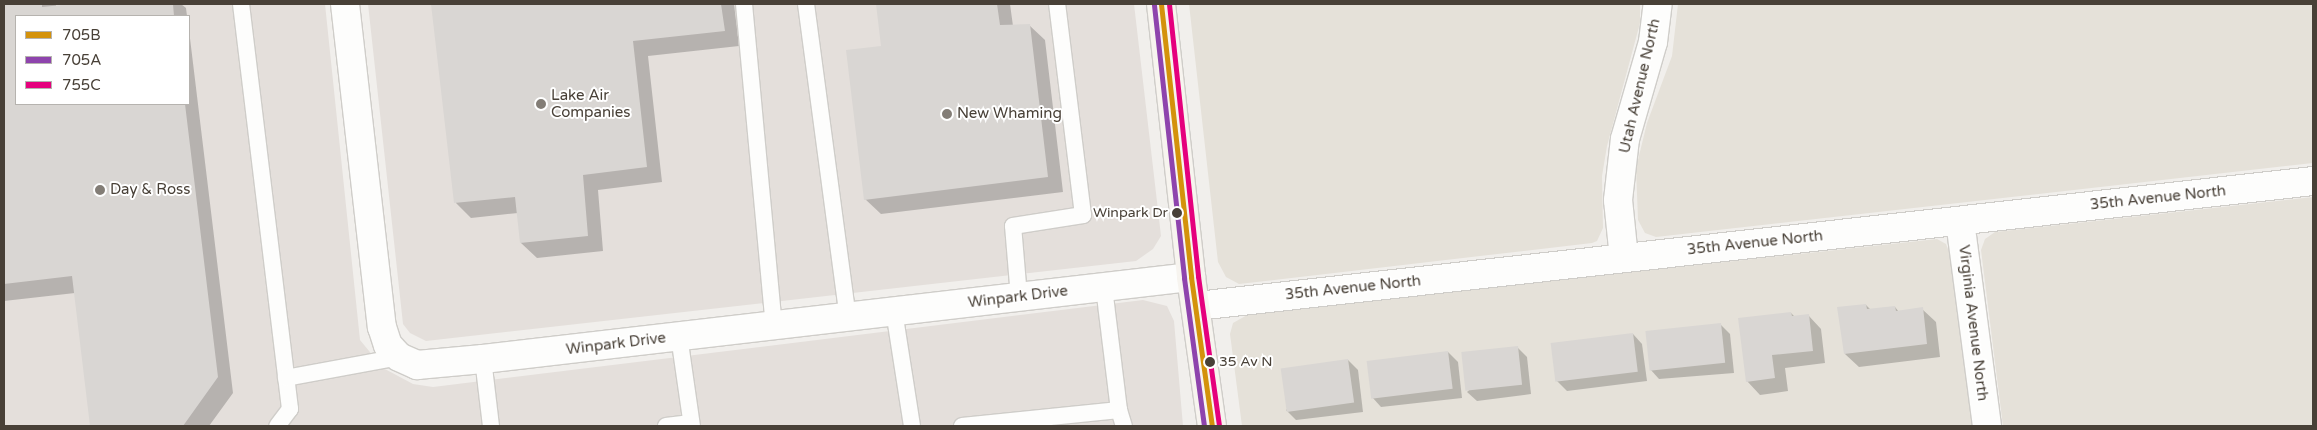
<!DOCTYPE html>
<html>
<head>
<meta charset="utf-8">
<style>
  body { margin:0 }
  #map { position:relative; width:2317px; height:430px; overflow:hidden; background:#f1efec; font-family:"Varela Round",sans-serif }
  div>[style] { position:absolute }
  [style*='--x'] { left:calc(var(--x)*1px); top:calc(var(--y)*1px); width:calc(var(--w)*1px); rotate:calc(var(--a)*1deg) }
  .residential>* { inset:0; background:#e5e1d9 }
  .industrial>* { inset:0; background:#e4dfdb }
  .shadow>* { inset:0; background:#0003 }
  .building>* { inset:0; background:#d9d6d3; transform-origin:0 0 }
  .roads { filter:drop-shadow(1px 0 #cfcdc9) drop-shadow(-1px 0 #cfcdc9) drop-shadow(0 1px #cfcdc9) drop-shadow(0 -1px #cfcdc9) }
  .service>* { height:16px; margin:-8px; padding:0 8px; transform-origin:8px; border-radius:8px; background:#fdfdfc }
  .minor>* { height:28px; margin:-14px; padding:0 14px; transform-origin:14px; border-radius:14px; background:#fdfdfc }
  .secondary>* { height:28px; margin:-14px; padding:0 14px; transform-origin:14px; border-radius:14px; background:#f7f4ef }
  .bus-1>* { height:5px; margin:-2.5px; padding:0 2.5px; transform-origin:2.5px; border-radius:2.5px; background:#d4920b }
  .bus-2>* { height:5px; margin:-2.5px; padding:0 2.5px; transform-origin:2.5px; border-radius:2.5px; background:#8e44ad }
  .bus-3>* { height:5px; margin:-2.5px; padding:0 2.5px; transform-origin:2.5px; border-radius:2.5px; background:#e5007d }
  .dots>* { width:14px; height:14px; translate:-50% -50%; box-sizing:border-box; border:2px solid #fff; border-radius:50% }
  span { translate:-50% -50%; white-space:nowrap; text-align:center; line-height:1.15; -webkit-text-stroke:4px #fff; paint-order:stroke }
  .bus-label { font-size:14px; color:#484037 }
  .right { translate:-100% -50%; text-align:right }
  .left { translate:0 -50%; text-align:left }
  .street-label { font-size:15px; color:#484037 }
  .poi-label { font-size:15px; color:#484037 }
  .frame { position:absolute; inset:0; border:5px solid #484037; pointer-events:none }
  .legend { position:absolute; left:15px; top:15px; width:175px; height:90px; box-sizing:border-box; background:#fff; border:1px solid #b6b3af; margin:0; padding:6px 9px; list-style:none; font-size:15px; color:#484037 }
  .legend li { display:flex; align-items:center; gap:10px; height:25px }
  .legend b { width:25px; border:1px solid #b6b3af }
</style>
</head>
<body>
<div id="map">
  <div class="residential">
    <div style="clip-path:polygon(1189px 4px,1640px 4px,1640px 23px,1607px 146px,1602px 176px,1603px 228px,1597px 241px,1592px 243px,1239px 284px,1226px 277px,1218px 262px)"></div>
    <div style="clip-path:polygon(1678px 4px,2313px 4px,2313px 163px,1656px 237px,1645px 233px,1638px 220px,1636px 168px,1647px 123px,1672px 56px)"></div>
    <div style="clip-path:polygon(2313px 197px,2313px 426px,2003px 426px,1981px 250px,1985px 239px,1995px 232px)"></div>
    <div style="clip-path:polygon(1937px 239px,1946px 244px,1951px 257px,1974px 426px,1242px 426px,1230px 334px,1233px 323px,1249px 314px)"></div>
  </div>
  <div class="industrial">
    <div style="clip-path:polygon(evenodd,4px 4px,325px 4px,360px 340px,383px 368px,413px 384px,433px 387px,1143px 300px,1167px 306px,1174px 321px,1183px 426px,4px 426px,4px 4px,16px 16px,189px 16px,189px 104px,16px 104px,16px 16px)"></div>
    <div style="clip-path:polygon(368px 4px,1134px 4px,1161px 236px,1153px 249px,1136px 261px,426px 341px,410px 333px,403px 324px)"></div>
  </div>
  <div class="shadow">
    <div style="clip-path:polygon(4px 4px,56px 4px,56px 7px,83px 4px,181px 4px,186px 8px,187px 16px,16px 16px,16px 104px,189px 104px,189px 30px,233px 393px,209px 426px,92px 426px,75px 293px,4px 301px)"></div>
    <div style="clip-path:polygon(432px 4px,734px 4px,739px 46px,648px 56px,662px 182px,598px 190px,603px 251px,537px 258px,521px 243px,518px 213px,471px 218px,456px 203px)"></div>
    <div style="clip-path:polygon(877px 4px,1010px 4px,1013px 26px,1029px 25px,1045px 40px,1063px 192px,881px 214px,865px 199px,883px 47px)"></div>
    <div style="clip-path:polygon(1866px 305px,1871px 310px,1895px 307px,1899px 312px,1922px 309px,1936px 322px,1940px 357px,1859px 367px,1845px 354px)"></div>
    <div style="clip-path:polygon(1791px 313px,1795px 317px,1808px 315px,1821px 329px,1825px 363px,1785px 368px,1788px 391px,1760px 395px,1747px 381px)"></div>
    <div style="clip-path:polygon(1720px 324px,1730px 334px,1734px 373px,1659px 379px,1650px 369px)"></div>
    <div style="clip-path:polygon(1633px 334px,1642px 344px,1647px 381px,1567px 391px,1557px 381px)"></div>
    <div style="clip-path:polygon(1517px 347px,1527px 357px,1531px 394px,1477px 401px,1467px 392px)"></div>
    <div style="clip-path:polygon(1448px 352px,1458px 362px,1462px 398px,1381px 407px,1372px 397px)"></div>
    <div style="clip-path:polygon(1348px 360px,1358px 370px,1363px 412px,1296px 420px,1286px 410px)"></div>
  </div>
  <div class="building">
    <div style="clip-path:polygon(4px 4px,42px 4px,42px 7px,72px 4px,173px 4px,174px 16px,16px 16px,16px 104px,185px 104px,218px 377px,183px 426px,90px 426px,72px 276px,4px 284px)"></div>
    <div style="clip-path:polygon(431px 4px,721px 4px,725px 31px,633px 41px,647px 167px,583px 175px,588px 236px,520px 243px,515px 197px,454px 203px)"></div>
    <div style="clip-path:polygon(876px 4px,997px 4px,1000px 25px,1030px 24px,1048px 177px,864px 200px,846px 50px,881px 46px)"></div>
    <div style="clip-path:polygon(1866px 304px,1867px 309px,1895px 306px,1896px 311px,1923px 307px,1927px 344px,1844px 354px,1837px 307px)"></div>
    <div style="clip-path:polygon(1791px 312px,1792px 316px,1809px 314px,1813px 351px,1772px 355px,1775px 378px,1746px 382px,1738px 318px)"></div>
    <div style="left:1721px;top:323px;width:40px;height:76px;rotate:84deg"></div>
    <div style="left:1633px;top:333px;width:39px;height:83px;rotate:83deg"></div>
    <div style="left:1518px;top:346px;width:39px;height:57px;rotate:84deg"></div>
    <div style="left:1448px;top:351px;width:38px;height:82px;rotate:83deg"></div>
    <div style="left:1348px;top:359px;width:44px;height:68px;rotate:82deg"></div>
  </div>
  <div class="roads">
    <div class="service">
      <div style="--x:241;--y:4;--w:408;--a:83.1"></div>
      <div style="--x:290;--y:409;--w:21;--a:127"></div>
      <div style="--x:744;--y:4;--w:322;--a:84.7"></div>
      <div style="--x:806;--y:4;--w:316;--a:82.4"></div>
      <div style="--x:1019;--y:297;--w:71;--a:-94.8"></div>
      <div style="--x:1013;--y:226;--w:71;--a:-8.9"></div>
      <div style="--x:1083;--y:215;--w:213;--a:-97"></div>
      <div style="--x:894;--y:311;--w:116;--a:81.1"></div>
      <div style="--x:679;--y:336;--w:91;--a:81.8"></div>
      <div style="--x:483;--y:359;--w:67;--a:83.2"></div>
      <div style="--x:286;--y:378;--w:115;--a:-10.5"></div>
      <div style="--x:1119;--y:410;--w:17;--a:73"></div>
      <div style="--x:666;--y:426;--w:25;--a:-7"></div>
      <div style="--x:962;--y:426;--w:158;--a:-5.8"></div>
      <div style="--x:1119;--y:410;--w:124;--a:-97"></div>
    </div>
    <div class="minor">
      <div style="--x:345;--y:4;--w:325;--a:83.5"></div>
      <div style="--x:382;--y:327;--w:19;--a:72"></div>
      <div style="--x:388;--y:345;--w:16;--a:47"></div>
      <div style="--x:399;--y:357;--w:20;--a:24"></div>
      <div style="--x:417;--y:365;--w:66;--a:-5.2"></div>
      <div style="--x:483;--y:359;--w:713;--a:-6.61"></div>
      <div style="--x:1960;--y:221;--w:207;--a:82.5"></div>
      <div style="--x:1624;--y:258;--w:58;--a:-95.9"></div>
      <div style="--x:1618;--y:200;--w:61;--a:-83.5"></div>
      <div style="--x:1625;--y:139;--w:101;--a:-73.9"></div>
      <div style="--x:1653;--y:42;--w:38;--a:-83"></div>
      <div style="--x:1197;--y:306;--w:1123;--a:-6.39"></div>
    </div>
    <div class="secondary">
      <div style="--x:1161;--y:4;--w:275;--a:83.7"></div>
      <div style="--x:1191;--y:277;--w:150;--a:82"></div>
    </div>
  </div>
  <div class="bus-1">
    <div style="--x:1161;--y:4;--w:275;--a:83.7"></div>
    <div style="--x:1191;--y:277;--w:150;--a:82"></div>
  </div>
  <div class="bus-2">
    <div style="--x:1154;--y:5;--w:275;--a:83.7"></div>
    <div style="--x:1184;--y:278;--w:149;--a:82.3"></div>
  </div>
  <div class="bus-3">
    <div style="--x:1169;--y:4;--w:274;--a:83.9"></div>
    <div style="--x:1198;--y:276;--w:150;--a:82"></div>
  </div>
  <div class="dots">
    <div style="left:541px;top:104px;background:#837d76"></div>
    <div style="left:947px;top:114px;background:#837d76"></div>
    <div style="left:100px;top:190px;background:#837d76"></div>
    <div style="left:1177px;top:213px;background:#484037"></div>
    <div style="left:1210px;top:362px;background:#484037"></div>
  </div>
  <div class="bus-label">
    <span class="right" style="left:1168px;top:213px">Winpark Dr</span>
    <span class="left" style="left:1219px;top:362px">35 Av N</span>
  </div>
  <div class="street-label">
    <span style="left:1640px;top:86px;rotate:-77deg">Utah Avenue North</span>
    <span style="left:2158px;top:198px;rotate:-6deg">35th Avenue North</span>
    <span style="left:1755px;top:243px;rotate:-6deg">35th Avenue North</span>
    <span style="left:1353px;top:288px;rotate:-6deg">35th Avenue North</span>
    <span style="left:1018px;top:297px;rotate:-7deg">Winpark Drive</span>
    <span style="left:1973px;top:323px;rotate:83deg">Virginia Avenue North</span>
    <span style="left:616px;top:344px;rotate:-7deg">Winpark Drive</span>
  </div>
  <div class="poi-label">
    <span class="left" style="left:551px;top:104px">Lake Air<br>Companies</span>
    <span class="left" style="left:957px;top:114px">New Whaming</span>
    <span class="left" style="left:110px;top:190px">Day &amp; Ross</span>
  </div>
  <div class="frame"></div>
  <ul class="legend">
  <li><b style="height:6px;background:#d4920b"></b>705B</li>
  <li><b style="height:6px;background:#8e44ad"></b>705A</li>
  <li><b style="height:6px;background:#e5007d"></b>755C</li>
  </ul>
</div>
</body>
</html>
